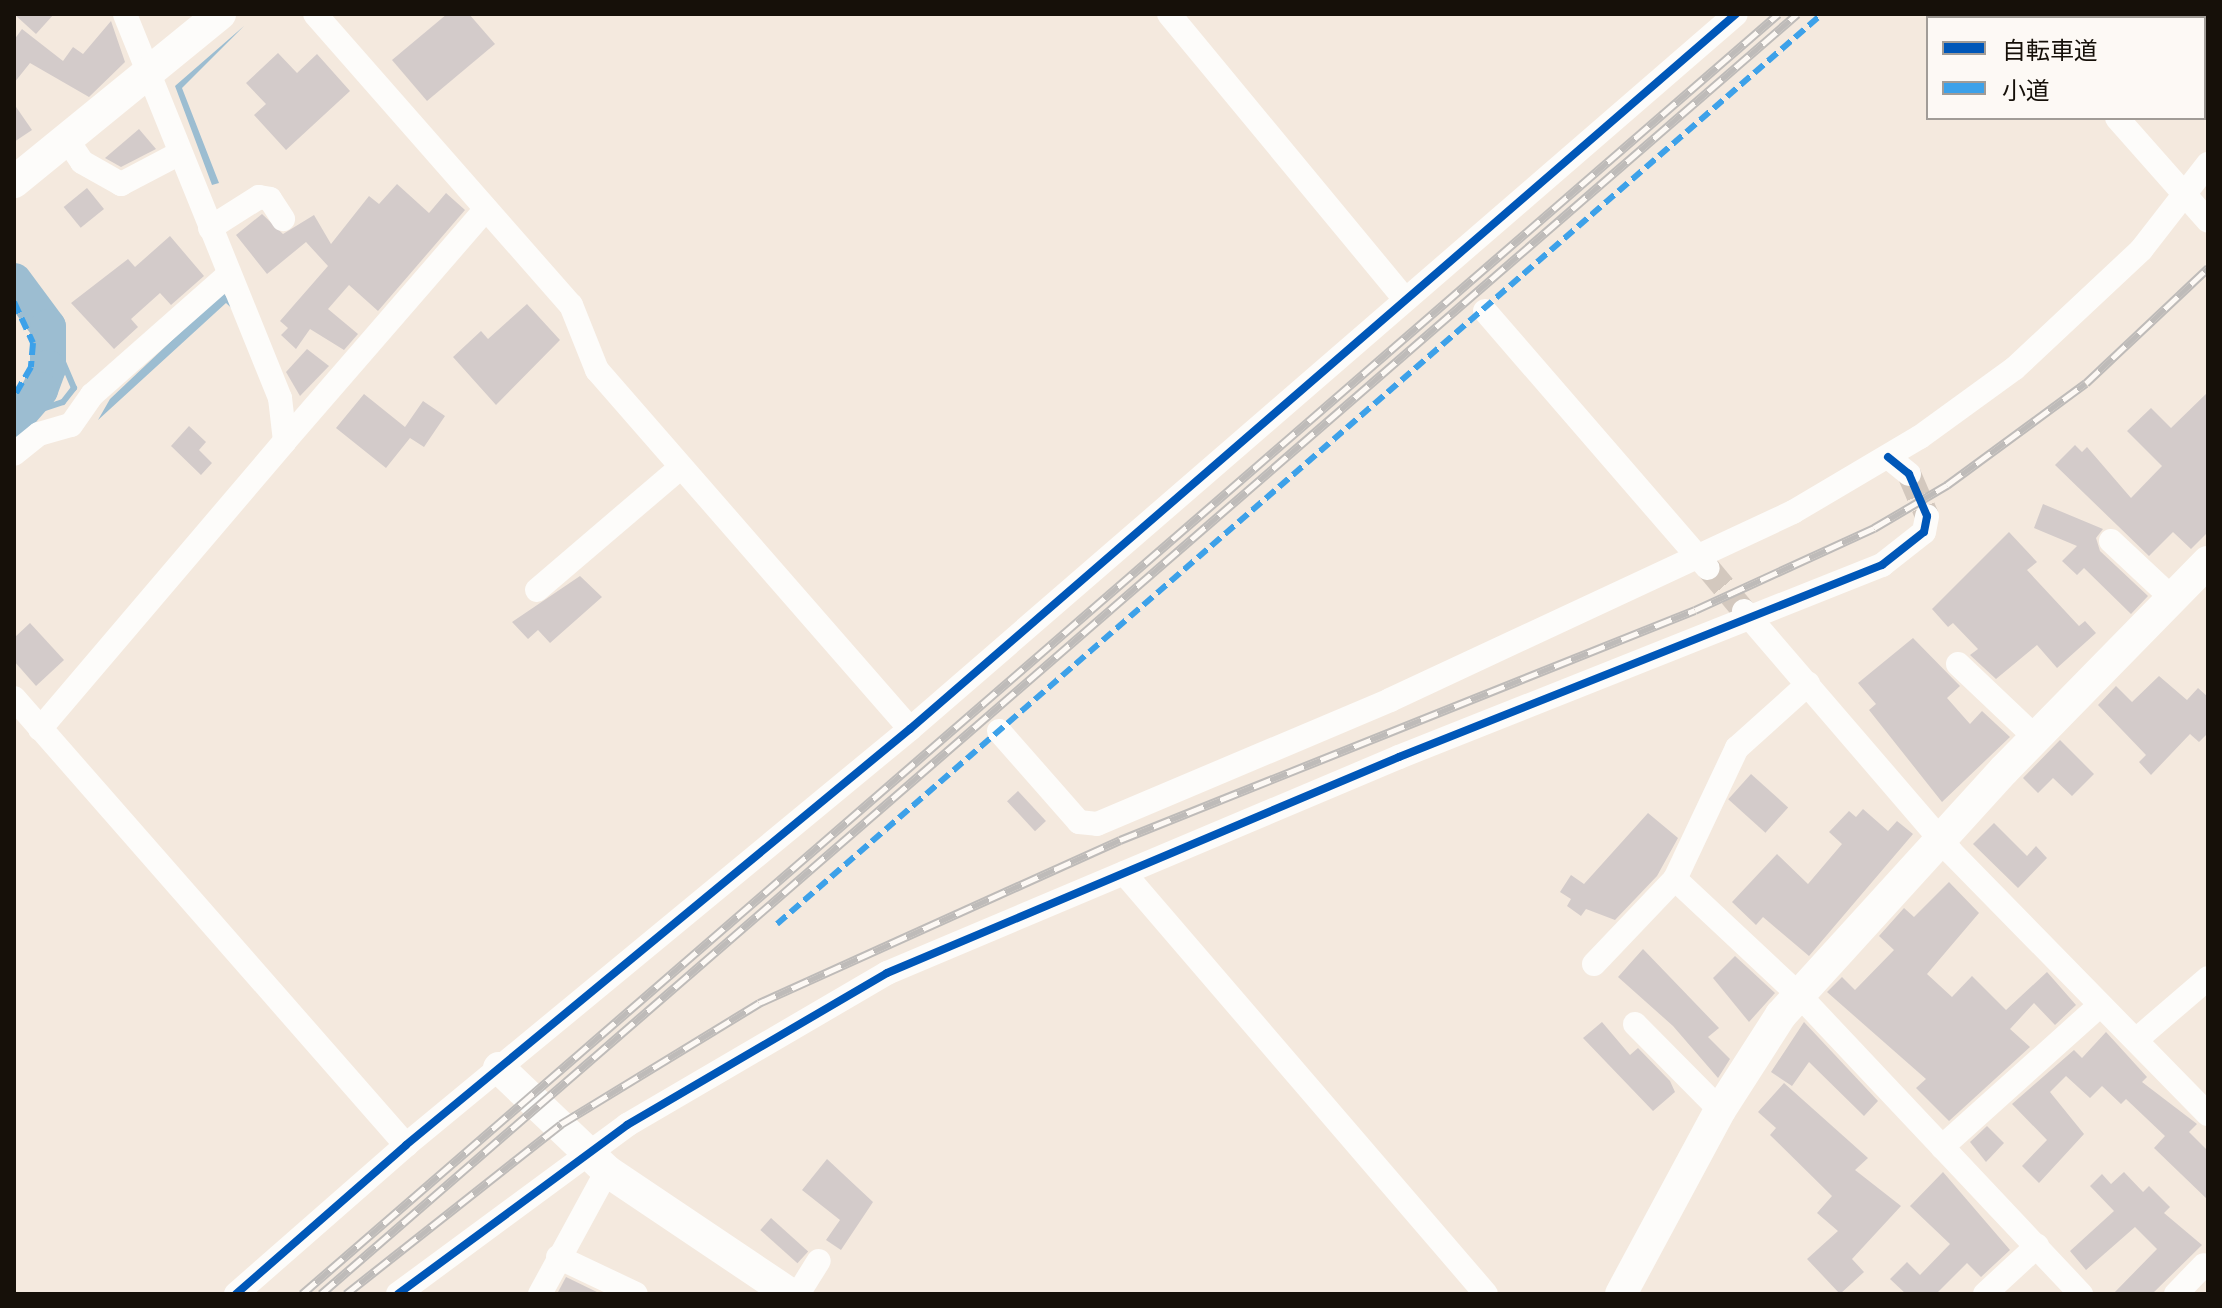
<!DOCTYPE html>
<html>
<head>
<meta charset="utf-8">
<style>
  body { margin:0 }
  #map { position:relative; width:2222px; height:1308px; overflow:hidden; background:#f4e9de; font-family:"Zilla Slab","Noto Sans JP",serif }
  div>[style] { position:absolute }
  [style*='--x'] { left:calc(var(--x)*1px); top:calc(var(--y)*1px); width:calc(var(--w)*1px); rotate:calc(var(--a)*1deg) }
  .water>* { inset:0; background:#9cbdd1 }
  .stream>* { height:6px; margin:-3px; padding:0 3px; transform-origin:3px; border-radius:3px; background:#9cbdd1 }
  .river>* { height:36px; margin:-18px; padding:0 18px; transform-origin:18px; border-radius:18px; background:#9cbdd1 }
  .building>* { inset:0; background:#d3cbca; transform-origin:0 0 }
  .street-tunnel>* { height:24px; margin-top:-12px; transform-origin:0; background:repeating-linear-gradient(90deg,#d3c8be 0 24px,transparent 0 36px) }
  .street>* { height:24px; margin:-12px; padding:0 12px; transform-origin:12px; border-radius:12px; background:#fdfcfa }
  .secondary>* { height:32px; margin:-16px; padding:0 16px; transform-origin:16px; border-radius:16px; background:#fdfcfa }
  .rail>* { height:9px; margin-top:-4.5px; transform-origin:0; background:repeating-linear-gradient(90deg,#fdf9f5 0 18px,#bebbb9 0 36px); box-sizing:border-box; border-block:2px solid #bebbb9 }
  .quiet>* { height:6px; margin-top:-3px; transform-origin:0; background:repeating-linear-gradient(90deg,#3da1e9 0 12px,transparent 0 18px) }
  .cycleway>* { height:8px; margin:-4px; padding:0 4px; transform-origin:4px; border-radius:4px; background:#0057b8 }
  span { translate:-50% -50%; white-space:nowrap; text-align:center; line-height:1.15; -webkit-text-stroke:7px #fdf9f5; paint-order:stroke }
  .frame { position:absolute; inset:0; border:16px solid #161009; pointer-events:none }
  .legend { position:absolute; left:1926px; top:16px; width:280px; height:104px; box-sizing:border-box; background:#fdf9f5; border:2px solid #a19c97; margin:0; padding:10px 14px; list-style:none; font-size:24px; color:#161009 }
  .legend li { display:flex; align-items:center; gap:16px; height:40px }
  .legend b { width:40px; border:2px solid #a19c97 }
</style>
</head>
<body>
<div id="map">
  <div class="water">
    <div style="clip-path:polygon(244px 26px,182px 88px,219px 183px,212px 185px,175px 86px)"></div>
    <div style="clip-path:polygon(223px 292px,239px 315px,226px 303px,98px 420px,110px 399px)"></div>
  </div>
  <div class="stream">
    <div style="--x:18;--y:417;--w:47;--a:-18.4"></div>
    <div style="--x:63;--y:402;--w:18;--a:-52"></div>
    <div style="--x:74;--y:388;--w:66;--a:-113.1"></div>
  </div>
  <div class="river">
    <div style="--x:14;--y:281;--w:57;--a:53.5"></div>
    <div style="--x:48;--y:327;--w:41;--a:90"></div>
    <div style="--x:48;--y:368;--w:23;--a:110"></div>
    <div style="--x:40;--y:390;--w:40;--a:131"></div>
  </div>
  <div class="building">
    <div style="clip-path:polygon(14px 14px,54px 14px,36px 34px)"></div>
    <div style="clip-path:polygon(447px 14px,469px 14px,495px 44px,427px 101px,392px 60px)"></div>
    <div style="clip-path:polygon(111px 21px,125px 62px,89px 97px,30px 63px,14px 83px,14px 40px,22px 29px,63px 61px,73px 47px,83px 54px)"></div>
    <div style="clip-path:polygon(278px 53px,297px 73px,317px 54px,350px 91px,286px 150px,254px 115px,266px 104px,246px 83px)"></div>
    <div style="clip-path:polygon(14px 104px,32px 130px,14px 142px)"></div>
    <div style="clip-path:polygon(139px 129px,156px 149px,121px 167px,105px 158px)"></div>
    <div style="clip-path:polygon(397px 184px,429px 213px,446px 193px,465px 210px,378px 311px,349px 285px,328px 309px,358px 334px,344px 350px,310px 329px,296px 349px,281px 335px,288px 328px,280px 321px,328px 266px,306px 242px,267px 274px,236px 235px,262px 214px,283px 234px,314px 215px,331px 244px,369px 196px,379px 204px)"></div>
    <div style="left:87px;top:188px;width:27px;height:30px;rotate:51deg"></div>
    <div style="clip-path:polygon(170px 236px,204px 276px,171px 305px,160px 293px,131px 319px,138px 327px,114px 349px,71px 303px,128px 259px,135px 267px)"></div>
    <div style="clip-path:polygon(527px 304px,560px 340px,496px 405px,453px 357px,481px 331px,488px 339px)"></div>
    <div style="clip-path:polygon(307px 349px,329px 366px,300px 396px,286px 372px)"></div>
    <div style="clip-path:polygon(2208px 392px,2208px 532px,2191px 549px,2173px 532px,2149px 556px,2055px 465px,2075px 445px,2082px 452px,2087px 447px,2131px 498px,2162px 466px,2127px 431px,2151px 408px,2171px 428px)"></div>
    <div style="clip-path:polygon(364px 394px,405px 427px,423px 401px,445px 416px,424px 447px,410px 438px,386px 468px,336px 428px)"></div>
    <div style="clip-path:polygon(189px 426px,206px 442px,199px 450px,212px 463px,201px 475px,171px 446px)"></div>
    <div style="clip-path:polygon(2043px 504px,2103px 529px,2096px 538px,2100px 551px,2148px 596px,2131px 614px,2084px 568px,2077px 575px,2062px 561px,2077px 546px,2034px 528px)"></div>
    <div style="clip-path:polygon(2009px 532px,2037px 562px,2027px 570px,2079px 626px,2085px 621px,2096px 633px,2057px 668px,2037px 645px,1996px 679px,1970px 655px,1978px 649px,1953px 623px,1948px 627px,1932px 609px)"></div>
    <div style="clip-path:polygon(580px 576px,602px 597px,550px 643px,538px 630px,528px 639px,512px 622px)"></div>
    <div style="clip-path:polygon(30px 623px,64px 660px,36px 686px,14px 661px,14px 638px)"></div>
    <div style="clip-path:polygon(1913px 638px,1960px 686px,1947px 698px,1970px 724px,1982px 711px,2010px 737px,1942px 802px,1869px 710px,1876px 704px,1858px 683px)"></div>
    <div style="clip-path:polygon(2159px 676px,2187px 700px,2198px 688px,2208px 697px,2208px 733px,2199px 742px,2190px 734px,2151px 775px,2139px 762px,2146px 755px,2098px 705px,2116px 686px,2132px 702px)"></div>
    <div style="clip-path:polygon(2060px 740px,2094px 774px,2072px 796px,2053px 778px,2038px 793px,2023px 778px)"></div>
    <div style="left:1751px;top:774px;width:50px;height:34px;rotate:42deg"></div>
    <div style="left:1018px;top:791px;width:41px;height:15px;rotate:47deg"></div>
    <div style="clip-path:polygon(1863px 809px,1888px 831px,1897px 821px,1913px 834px,1809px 956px,1763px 917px,1756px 925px,1732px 902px,1777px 854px,1808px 884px,1842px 844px,1829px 832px,1849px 811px,1856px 817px)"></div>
    <div style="clip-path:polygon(1648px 813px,1678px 838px,1657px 876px,1615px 920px,1586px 909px,1581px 916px,1567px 906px,1571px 899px,1560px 892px,1571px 875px,1584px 884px)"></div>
    <div style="clip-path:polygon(1994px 823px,2027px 856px,2036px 846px,2047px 858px,2018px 888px,1973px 844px)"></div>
    <div style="clip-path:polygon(1949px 882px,1979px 913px,1927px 974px,1952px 997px,1972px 976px,2006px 1010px,2047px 972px,2076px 1005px,2055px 1025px,2034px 1003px,2010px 1029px,2030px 1047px,1949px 1121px,1916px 1088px,1926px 1079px,1827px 992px,1842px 977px,1855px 990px,1894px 950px,1879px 936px,1904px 908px,1914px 917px)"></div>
    <div style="clip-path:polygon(1643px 949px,1719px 1028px,1708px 1037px,1730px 1059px,1718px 1078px,1673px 1026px,1618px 977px)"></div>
    <div style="clip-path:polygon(1735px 956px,1775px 993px,1749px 1022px,1713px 978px)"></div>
    <div style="clip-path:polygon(1602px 1022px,1630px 1055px,1638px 1048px,1670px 1081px,1675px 1092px,1653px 1111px,1583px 1038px)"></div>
    <div style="clip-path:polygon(1804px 1022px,1878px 1101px,1864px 1116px,1809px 1062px,1792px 1086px,1771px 1072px)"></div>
    <div style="clip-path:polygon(2106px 1032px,2147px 1077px,2142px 1082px,2197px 1124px,2189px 1132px,2208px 1151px,2208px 1200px,2154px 1148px,2165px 1136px,2126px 1099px,2121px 1104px,2102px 1086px,2090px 1098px,2066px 1076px,2050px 1092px,2084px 1134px,2039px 1183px,2022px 1166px,2047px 1140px,2012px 1104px,2074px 1050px,2082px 1058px)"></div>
    <div style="clip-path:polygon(1784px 1083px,1868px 1158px,1855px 1170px,1901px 1206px,1852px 1259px,1864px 1272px,1840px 1294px,1807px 1259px,1838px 1231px,1817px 1213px,1832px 1196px,1770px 1135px,1776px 1128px,1758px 1112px)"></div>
    <div style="clip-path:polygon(1987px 1126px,2004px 1143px,1986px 1162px,1970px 1142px)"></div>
    <div style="clip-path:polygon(827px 1159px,873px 1202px,841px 1250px,826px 1240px,840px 1220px,802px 1190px)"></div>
    <div style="clip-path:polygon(1943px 1172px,2010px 1250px,1981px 1277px,1967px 1263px,1936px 1294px,1906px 1294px,1890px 1279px,1907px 1262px,1920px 1275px,1950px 1244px,1910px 1206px)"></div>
    <div style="clip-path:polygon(2124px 1172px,2143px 1192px,2149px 1186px,2170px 1207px,2164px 1213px,2202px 1245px,2152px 1294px,2113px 1294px,2157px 1249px,2135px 1227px,2086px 1270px,2070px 1251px,2114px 1211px,2090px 1186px,2102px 1174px,2111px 1184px)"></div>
    <div style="left:771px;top:1218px;width:50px;height:16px;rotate:42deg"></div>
    <div style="clip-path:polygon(566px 1277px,601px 1294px,557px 1294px)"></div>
  </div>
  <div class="street-tunnel">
    <div style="--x:1909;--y:474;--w:46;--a:66.8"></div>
    <div style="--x:1708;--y:568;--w:55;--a:50.2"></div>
  </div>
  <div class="street">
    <div style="--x:315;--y:14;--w:388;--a:48.7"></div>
    <div style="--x:571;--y:305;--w:70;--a:68.2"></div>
    <div style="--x:597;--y:370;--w:476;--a:48.9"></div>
    <div style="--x:1169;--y:14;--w:370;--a:50.4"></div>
    <div style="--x:2025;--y:14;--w:6;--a:45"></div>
    <div style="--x:2117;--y:118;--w:137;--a:48.5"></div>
    <div style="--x:68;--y:141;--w:25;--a:56"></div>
    <div style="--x:82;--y:162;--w:45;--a:29.4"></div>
    <div style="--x:121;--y:184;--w:67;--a:-27.7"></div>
    <div style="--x:210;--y:228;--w:58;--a:-32.3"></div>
    <div style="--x:259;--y:197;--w:11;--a:10"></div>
    <div style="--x:270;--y:199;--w:24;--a:57"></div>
    <div style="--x:1485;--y:311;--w:340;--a:49.1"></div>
    <div style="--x:285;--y:441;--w:307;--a:-49.1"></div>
    <div style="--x:14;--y:454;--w:32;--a:-39"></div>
    <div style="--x:39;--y:434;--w:33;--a:-16"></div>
    <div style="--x:71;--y:425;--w:37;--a:-55"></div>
    <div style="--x:92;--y:395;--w:181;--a:-41.4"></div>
    <div style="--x:1888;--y:457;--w:27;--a:39"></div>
    <div style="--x:2111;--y:541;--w:86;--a:43.1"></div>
    <div style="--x:537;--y:590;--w:189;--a:-40.5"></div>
    <div style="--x:1744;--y:611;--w:318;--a:49.3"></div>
    <div style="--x:1951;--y:852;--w:367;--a:45.6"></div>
    <div style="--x:1958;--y:664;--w:108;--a:43.5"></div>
    <div style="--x:14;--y:698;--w:595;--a:48.75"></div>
    <div style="--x:40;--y:729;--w:378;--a:-49.6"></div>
    <div style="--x:285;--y:441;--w:43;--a:-96.6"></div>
    <div style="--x:280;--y:398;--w:414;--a:-112"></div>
    <div style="--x:999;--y:731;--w:121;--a:48.7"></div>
    <div style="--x:1079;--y:822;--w:18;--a:6"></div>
    <div style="--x:1097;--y:824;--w:318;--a:-22.9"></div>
    <div style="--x:1390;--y:700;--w:445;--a:-25"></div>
    <div style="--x:1793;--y:512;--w:147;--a:-30.6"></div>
    <div style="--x:1920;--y:437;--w:117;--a:-36"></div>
    <div style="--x:2015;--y:368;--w:173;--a:-43.1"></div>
    <div style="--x:2141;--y:250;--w:109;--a:-52.1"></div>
    <div style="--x:1124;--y:873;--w:555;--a:49.31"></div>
    <div style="--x:1675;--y:879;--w:171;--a:43.1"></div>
    <div style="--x:1800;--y:996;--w:410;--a:46.7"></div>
    <div style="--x:1594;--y:964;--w:117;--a:-46.4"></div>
    <div style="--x:1675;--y:879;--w:145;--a:-64.7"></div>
    <div style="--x:1737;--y:748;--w:96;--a:-42"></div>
    <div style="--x:1635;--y:1024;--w:121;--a:45.3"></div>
    <div style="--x:2136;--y:1040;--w:95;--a:-40.7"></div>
    <div style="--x:1942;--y:1147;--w:212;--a:-41.9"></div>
    <div style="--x:558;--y:1257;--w:86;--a:25.4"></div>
    <div style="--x:236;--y:1294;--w:226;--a:-41.2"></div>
    <div style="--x:406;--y:1145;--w:654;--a:-39.54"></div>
    <div style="--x:910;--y:729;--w:1092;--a:-40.88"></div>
    <div style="--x:398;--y:1294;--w:285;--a:-36.4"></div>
    <div style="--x:627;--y:1125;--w:301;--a:-30.3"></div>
    <div style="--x:887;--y:973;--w:556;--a:-22.87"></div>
    <div style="--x:1399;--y:757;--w:520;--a:-21.68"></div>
    <div style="--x:1882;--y:565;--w:53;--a:-38.2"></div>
    <div style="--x:1924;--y:532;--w:16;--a:-79"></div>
    <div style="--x:540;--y:1294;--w:140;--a:-61.4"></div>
    <div style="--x:798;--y:1294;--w:39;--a:-58"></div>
    <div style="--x:1985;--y:1294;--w:71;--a:-42.7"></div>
    <div style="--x:2176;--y:1294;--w:40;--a:-46"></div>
  </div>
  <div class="secondary">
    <div style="--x:14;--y:182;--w:266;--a:-39.2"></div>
    <div style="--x:499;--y:1068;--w:149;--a:43.6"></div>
    <div style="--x:607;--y:1171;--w:220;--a:33.9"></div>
    <div style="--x:1621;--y:1294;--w:209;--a:-61.7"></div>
    <div style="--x:1720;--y:1110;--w:113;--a:-57.3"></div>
    <div style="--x:1781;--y:1015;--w:331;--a:-47.7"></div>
    <div style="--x:2004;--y:770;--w:291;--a:-45.6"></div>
  </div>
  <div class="rail">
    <div style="--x:302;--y:1294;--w:1954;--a:-40.93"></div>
    <div style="--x:321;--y:1294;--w:1954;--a:-40.93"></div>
    <div style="--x:346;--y:1294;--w:274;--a:-38.3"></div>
    <div style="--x:561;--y:1124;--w:232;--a:-31.4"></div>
    <div style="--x:759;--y:1003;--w:396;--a:-24.3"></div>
    <div style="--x:1120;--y:840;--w:619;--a:-21.8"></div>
    <div style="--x:1695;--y:610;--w:197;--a:-24.6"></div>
    <div style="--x:1874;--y:528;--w:85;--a:-30.5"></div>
    <div style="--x:1947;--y:485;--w:172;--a:-36.3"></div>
    <div style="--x:2086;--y:383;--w:168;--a:-43.3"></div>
  </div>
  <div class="quiet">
    <div style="--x:14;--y:302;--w:45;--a:65.1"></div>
    <div style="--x:33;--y:343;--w:24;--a:95"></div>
    <div style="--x:31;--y:367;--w:34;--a:120"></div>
    <div style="--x:777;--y:924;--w:1386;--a:-41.05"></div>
  </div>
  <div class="cycleway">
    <div style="--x:236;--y:1294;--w:226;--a:-41.2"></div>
    <div style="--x:406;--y:1145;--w:654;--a:-39.54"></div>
    <div style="--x:910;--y:729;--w:1092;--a:-40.88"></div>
    <div style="--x:398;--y:1294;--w:285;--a:-36.4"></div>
    <div style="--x:627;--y:1125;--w:301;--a:-30.3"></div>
    <div style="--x:887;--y:973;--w:556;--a:-22.87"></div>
    <div style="--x:1399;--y:757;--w:520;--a:-21.68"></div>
    <div style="--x:1882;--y:565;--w:53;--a:-38.2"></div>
    <div style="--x:1924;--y:532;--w:16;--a:-79"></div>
    <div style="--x:1927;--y:516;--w:46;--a:-113.2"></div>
    <div style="--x:1909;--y:474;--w:27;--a:-141"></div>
  </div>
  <div class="frame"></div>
  <ul class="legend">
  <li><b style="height:10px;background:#0057b8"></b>自転車道</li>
  <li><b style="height:10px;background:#3da1e9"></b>小道</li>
  </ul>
</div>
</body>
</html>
